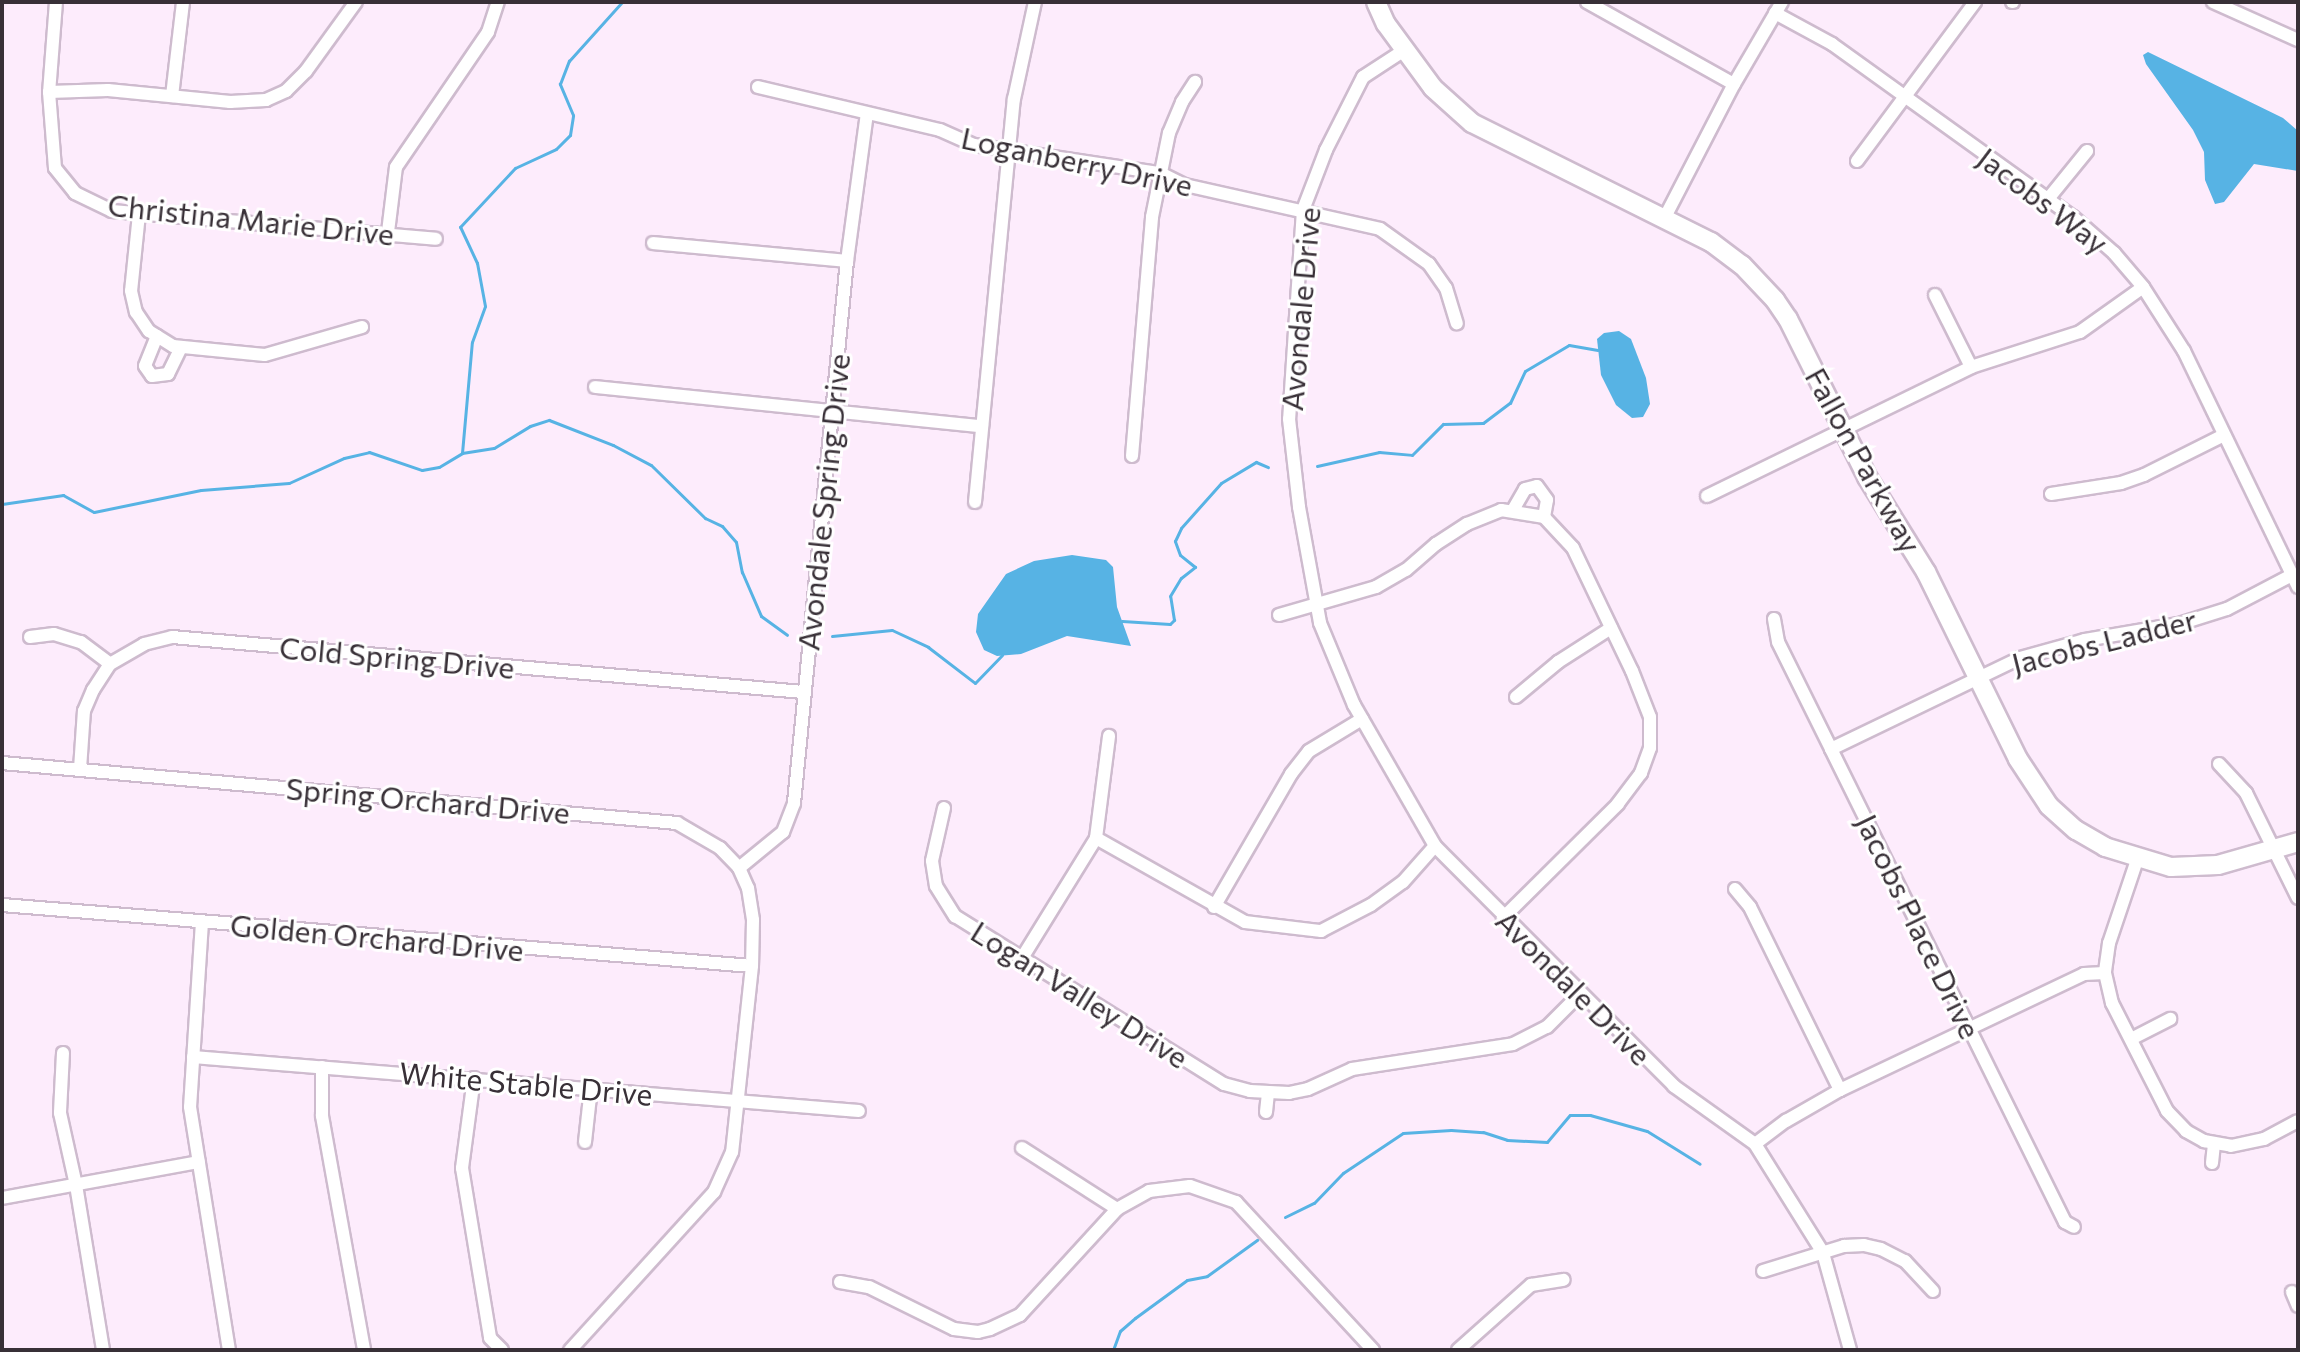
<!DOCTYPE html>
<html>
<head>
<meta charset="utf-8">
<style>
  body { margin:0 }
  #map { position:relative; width:2300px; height:1352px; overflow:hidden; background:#fdecfc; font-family:Commissioner,sans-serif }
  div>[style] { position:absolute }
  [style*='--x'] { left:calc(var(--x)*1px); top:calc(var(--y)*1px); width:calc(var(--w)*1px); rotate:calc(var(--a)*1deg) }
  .water>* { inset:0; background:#57b3e4 }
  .stream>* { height:3px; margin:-1.5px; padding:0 1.5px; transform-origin:1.5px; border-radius:1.5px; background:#57b3e4 }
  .roads { filter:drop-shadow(2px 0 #cebbce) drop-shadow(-2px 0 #cebbce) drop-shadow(0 2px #cebbce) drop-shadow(0 -2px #cebbce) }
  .street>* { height:12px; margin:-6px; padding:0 6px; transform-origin:6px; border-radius:6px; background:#fff }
  .secondary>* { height:18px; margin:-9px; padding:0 9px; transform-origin:9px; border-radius:9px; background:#fff }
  span { translate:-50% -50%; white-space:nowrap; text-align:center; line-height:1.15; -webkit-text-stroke:6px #fff; paint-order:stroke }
  .street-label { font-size:30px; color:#383037 }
  .frame { position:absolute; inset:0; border:4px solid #383037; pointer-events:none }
</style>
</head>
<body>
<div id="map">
  <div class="water">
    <div style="clip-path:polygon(2148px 52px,2283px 118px,2298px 131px,2298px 171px,2254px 164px,2224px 202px,2215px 204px,2205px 180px,2204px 152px,2193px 130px,2146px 64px,2143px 55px)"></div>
    <div style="clip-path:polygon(1619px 331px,1631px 339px,1646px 378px,1650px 404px,1643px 417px,1632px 418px,1616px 405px,1601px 375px,1597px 339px,1604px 333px)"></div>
    <div style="clip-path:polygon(1072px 555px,1106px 560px,1113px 567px,1117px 607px,1131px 646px,1067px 636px,1021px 654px,997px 656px,984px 650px,976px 632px,978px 614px,1006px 574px,1034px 561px)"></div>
  </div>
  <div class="stream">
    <div style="--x:462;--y:453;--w:111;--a:-84.9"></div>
    <div style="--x:472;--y:342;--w:38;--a:-70"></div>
    <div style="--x:485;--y:306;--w:44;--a:-100.5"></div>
    <div style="--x:477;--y:263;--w:40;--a:-115"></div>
    <div style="--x:460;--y:227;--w:81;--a:-47"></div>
    <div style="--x:515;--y:168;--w:45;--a:-24.9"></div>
    <div style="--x:556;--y:149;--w:20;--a:-45"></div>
    <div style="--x:570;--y:135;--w:20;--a:-81"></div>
    <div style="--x:573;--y:115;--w:34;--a:-113"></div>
    <div style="--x:560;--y:84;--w:25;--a:-69"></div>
    <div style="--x:569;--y:61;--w:79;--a:-48.1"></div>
    <div style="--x:1317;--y:466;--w:64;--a:-12.7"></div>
    <div style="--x:1379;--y:452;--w:33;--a:5"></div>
    <div style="--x:1412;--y:455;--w:44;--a:-45"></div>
    <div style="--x:1443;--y:424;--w:40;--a:-1.4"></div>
    <div style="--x:1483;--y:423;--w:34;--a:-37"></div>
    <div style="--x:1510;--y:403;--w:35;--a:-65"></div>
    <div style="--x:1525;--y:371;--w:51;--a:-30.6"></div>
    <div style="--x:1569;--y:345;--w:29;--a:10"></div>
    <div style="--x:2;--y:504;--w:62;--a:-8.4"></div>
    <div style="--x:63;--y:495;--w:35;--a:29"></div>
    <div style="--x:94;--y:512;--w:109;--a:-11.6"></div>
    <div style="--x:201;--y:490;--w:88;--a:-4.5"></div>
    <div style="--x:289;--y:483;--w:60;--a:-24.4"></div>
    <div style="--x:344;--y:458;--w:26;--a:-13"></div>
    <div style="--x:369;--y:452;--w:56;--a:18.8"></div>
    <div style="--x:422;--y:470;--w:17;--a:-10"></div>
    <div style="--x:439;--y:467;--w:27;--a:-31"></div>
    <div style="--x:462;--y:453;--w:32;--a:-9"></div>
    <div style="--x:494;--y:448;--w:42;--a:-31.4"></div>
    <div style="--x:530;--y:426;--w:20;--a:-18"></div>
    <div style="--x:549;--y:420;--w:69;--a:21.3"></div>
    <div style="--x:613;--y:445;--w:43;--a:27.8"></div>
    <div style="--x:651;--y:465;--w:76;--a:44.5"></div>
    <div style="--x:705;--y:518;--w:19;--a:25"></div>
    <div style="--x:722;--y:526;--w:21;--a:49"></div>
    <div style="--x:736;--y:542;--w:31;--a:79"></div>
    <div style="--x:742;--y:572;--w:48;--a:66.6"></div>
    <div style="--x:761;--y:616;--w:32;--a:36"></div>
    <div style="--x:1122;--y:621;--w:48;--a:3.6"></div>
    <div style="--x:1170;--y:624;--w:6;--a:-45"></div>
    <div style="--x:1174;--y:620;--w:24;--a:-99"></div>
    <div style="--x:1170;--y:596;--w:21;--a:-59"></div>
    <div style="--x:1181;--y:578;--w:18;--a:-38"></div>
    <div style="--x:1195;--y:567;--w:19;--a:-141"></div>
    <div style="--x:1180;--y:555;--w:15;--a:-110"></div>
    <div style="--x:1175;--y:541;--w:14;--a:-65"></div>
    <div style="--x:1181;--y:528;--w:60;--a:-48.4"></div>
    <div style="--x:1221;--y:483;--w:41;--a:-31"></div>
    <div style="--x:1256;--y:462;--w:13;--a:23"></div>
    <div style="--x:832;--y:636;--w:60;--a:-5.7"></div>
    <div style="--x:892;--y:630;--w:40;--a:25"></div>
    <div style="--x:928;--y:647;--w:59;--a:37.5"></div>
    <div style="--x:975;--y:683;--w:39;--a:-46"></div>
    <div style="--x:1285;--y:1217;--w:32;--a:-26"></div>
    <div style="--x:1314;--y:1203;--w:42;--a:-46"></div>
    <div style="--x:1343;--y:1173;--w:72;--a:-33.7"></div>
    <div style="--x:1403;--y:1133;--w:48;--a:-3.6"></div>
    <div style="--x:1451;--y:1130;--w:32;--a:4"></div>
    <div style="--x:1483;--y:1132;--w:25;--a:18"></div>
    <div style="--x:1507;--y:1140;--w:40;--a:2.9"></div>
    <div style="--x:1547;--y:1142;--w:35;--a:-50"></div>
    <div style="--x:1570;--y:1115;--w:20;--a:0"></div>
    <div style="--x:1590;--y:1115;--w:59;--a:15.7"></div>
    <div style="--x:1647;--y:1131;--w:62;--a:31.9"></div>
    <div style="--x:1113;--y:1350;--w:20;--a:-70"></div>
    <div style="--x:1120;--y:1331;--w:20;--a:-41"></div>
    <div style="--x:1135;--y:1318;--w:64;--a:-36.2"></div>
    <div style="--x:1187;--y:1280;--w:20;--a:-11"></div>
    <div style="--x:1207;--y:1276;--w:62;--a:-35.8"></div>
  </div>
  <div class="roads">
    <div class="street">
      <div style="--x:56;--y:2;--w:90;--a:94.4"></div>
      <div style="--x:49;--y:92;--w:76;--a:85.5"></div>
      <div style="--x:55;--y:168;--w:32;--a:51"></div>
      <div style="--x:75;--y:193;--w:41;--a:25.9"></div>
      <div style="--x:112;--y:211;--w:325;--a:4.9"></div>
      <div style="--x:1587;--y:2;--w:168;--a:29.2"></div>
      <div style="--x:2012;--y:2;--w:1;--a:0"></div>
      <div style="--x:2213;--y:2;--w:93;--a:24.1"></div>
      <div style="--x:1775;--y:13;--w:65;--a:28.5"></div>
      <div style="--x:1832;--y:44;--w:297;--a:35.7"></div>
      <div style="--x:2073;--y:217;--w:55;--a:41.3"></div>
      <div style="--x:2114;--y:253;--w:45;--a:49.5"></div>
      <div style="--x:2143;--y:287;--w:76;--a:57.4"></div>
      <div style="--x:2184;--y:351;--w:262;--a:64.2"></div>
      <div style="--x:1406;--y:49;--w:51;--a:146.9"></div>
      <div style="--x:1363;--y:77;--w:82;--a:116.9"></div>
      <div style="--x:1326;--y:150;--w:64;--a:111"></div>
      <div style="--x:1303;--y:210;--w:209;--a:93.8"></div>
      <div style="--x:1289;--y:419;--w:89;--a:83.5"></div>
      <div style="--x:1299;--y:507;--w:118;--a:79.7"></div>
      <div style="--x:1320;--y:623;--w:89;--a:67.5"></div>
      <div style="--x:1354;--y:705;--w:163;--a:60.1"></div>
      <div style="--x:1435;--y:846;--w:339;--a:45.1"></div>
      <div style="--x:1674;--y:1086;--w:100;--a:35.6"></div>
      <div style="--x:1755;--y:1144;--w:128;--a:58"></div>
      <div style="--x:1823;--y:1253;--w:101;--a:74.4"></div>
      <div style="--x:758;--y:87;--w:187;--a:13.3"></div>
      <div style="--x:940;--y:130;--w:37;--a:24"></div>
      <div style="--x:974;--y:145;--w:188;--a:8.6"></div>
      <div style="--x:1160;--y:173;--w:28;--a:26"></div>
      <div style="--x:1185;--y:185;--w:200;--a:12.7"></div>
      <div style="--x:1380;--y:229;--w:60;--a:35.5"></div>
      <div style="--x:1429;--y:264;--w:29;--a:55"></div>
      <div style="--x:1446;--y:288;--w:37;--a:73"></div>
      <div style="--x:49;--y:92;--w:59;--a:-1.9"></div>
      <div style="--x:108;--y:90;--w:123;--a:5.6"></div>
      <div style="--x:230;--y:102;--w:36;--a:-3"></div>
      <div style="--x:266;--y:100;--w:22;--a:-24"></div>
      <div style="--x:286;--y:91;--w:28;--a:-45"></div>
      <div style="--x:306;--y:71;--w:85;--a:-54.1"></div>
      <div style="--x:172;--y:96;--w:95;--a:-83.3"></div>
      <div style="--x:1857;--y:161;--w:198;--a:-53.4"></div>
      <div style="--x:2048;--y:199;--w:62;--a:-50.9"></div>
      <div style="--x:139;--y:214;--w:77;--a:95.9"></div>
      <div style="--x:131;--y:291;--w:22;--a:77"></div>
      <div style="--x:136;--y:312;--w:23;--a:56"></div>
      <div style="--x:149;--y:331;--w:28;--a:32"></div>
      <div style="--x:173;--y:346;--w:92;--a:5.6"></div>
      <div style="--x:265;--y:355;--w:101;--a:-16.1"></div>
      <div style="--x:1665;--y:217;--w:150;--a:-62.6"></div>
      <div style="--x:1734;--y:84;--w:95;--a:-59.7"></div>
      <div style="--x:388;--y:232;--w:65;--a:-83"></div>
      <div style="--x:396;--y:167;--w:163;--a:-55.7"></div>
      <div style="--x:488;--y:32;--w:32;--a:-72"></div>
      <div style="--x:653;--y:243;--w:195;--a:5.3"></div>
      <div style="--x:1935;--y:295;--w:80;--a:63.4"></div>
      <div style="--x:157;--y:336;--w:32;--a:112"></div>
      <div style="--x:145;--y:366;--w:12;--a:55"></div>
      <div style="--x:152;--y:376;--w:16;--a:-7"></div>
      <div style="--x:168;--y:374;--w:30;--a:-64"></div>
      <div style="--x:595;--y:387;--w:389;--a:5.8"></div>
      <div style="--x:1132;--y:456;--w:240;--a:-85.2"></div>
      <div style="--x:1152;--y:217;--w:86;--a:-78.6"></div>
      <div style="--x:1169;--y:133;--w:34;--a:-67"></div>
      <div style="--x:1182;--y:102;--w:24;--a:-57"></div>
      <div style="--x:2051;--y:494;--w:71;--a:-8.9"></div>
      <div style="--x:2121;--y:483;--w:24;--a:-19"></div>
      <div style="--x:2144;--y:475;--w:87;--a:-26.6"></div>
      <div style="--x:1707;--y:496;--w:294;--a:-26"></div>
      <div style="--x:1971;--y:367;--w:114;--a:-17.8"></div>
      <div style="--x:2080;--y:332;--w:77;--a:-35.5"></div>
      <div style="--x:975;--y:502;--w:405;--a:-84.5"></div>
      <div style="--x:1014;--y:99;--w:99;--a:-77.8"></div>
      <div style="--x:1513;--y:510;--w:24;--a:-60"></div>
      <div style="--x:1525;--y:489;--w:12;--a:-14"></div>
      <div style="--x:1537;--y:486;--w:17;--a:54"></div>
      <div style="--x:1547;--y:500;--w:17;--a:100"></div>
      <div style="--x:1279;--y:615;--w:101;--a:-16.1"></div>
      <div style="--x:1376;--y:587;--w:34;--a:-30"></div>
      <div style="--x:1406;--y:570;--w:40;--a:-41"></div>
      <div style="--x:1436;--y:544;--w:37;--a:-33"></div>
      <div style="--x:1467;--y:524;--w:37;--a:-22"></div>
      <div style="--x:1501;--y:510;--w:44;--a:9.2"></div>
      <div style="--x:1544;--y:517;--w:42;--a:46.9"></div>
      <div style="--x:1573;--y:548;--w:136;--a:64.4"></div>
      <div style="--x:1632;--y:671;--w:49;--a:68.6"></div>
      <div style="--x:1650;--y:717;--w:31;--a:90"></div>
      <div style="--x:1650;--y:748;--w:27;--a:110"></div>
      <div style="--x:1641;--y:773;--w:39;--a:127"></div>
      <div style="--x:1618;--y:804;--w:162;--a:135.3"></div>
      <div style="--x:1774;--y:619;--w:23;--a:80"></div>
      <div style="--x:1778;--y:642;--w:119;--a:63.6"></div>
      <div style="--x:1831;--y:749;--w:528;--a:63.68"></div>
      <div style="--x:2065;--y:1222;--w:10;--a:29"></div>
      <div style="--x:30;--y:637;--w:24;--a:-7"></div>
      <div style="--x:54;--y:634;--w:28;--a:17"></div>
      <div style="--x:81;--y:642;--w:36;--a:37"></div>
      <div style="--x:1516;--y:697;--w:55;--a:-39.8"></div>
      <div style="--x:1558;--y:662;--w:63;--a:-32.7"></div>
      <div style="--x:1831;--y:749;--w:210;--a:-25.7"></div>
      <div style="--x:2020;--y:658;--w:67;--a:-15.5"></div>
      <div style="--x:2085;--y:640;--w:95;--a:-9.7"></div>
      <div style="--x:2179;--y:624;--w:50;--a:-17.4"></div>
      <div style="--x:2227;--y:609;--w:73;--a:-27.6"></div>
      <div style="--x:2;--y:763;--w:678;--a:5.08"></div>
      <div style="--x:677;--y:823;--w:50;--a:30.2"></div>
      <div style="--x:720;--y:848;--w:28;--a:46"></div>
      <div style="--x:739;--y:868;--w:22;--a:66"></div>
      <div style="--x:748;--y:888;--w:32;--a:81"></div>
      <div style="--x:753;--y:920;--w:46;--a:91.2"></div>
      <div style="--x:752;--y:966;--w:187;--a:96.1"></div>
      <div style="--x:732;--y:1152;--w:44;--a:114.2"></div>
      <div style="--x:714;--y:1192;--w:214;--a:132.3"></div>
      <div style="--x:2219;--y:764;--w:40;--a:47"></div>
      <div style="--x:2246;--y:793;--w:117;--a:63.7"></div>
      <div style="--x:80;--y:769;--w:58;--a:-86.1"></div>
      <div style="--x:84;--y:711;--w:23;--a:-67"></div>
      <div style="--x:93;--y:690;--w:31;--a:-57"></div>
      <div style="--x:110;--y:664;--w:39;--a:-30"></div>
      <div style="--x:144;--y:644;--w:29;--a:-14"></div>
      <div style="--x:172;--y:637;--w:633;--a:4.98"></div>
      <div style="--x:944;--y:808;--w:54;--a:102.8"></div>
      <div style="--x:932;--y:861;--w:25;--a:81"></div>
      <div style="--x:936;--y:886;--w:36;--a:58"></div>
      <div style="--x:955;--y:916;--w:317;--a:32"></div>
      <div style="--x:1224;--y:1084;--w:27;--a:15"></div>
      <div style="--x:1250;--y:1091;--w:39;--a:3"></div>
      <div style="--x:1289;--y:1093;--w:19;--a:-12"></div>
      <div style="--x:1308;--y:1089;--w:48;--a:-24.4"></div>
      <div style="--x:1352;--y:1069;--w:163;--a:-8.8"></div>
      <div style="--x:1513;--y:1044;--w:38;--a:-27"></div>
      <div style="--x:1547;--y:1027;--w:48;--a:-45"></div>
      <div style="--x:1096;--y:838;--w:171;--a:29.4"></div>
      <div style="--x:1245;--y:922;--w:77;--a:6.8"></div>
      <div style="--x:1321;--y:931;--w:56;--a:-27.5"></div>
      <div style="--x:1371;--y:905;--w:39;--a:-36"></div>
      <div style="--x:1403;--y:882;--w:48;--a:-48.4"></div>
      <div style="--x:2137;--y:860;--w:88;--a:108.6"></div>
      <div style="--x:2109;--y:943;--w:30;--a:98"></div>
      <div style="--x:2105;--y:973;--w:31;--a:77"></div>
      <div style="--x:2112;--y:1003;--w:121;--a:63"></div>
      <div style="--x:2167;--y:1111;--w:28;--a:46"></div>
      <div style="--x:2186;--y:1131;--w:21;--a:29"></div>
      <div style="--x:2204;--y:1141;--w:27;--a:10"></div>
      <div style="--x:2231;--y:1146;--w:34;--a:-12"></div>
      <div style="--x:2264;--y:1139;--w:38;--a:-28"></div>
      <div style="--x:739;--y:868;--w:57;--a:-39.3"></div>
      <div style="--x:783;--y:832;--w:31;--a:-69"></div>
      <div style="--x:794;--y:803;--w:545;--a:-84.42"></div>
      <div style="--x:847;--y:261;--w:148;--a:-82.3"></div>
      <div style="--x:1735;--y:889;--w:23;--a:50"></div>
      <div style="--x:1750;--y:907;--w:204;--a:63.8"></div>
      <div style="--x:2;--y:905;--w:752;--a:4.65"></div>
      <div style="--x:1214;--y:907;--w:154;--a:-59.9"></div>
      <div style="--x:1291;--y:774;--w:29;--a:-52"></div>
      <div style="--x:1309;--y:751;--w:62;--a:-31.1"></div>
      <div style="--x:202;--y:922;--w:185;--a:93.7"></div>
      <div style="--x:190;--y:1107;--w:246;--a:80.9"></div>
      <div style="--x:1022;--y:958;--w:141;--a:-58.3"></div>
      <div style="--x:1096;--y:838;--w:103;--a:-82.7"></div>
      <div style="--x:2133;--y:1038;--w:42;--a:-27.2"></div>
      <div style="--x:63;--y:1053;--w:60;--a:92.9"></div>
      <div style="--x:60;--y:1113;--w:74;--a:77.5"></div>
      <div style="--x:76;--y:1185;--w:167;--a:80.7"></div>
      <div style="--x:193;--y:1057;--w:668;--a:4.64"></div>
      <div style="--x:322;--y:1067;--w:49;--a:90"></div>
      <div style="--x:322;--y:1116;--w:238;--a:79.8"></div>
      <div style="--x:474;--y:1078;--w:91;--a:97.6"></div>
      <div style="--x:462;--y:1168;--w:172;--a:80.6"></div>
      <div style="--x:490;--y:1338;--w:17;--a:45"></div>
      <div style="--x:1266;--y:1112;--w:19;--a:-84"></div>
      <div style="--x:585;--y:1142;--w:54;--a:-83.7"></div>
      <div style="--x:1755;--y:1144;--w:39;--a:-37"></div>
      <div style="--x:1786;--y:1121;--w:62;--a:-29.9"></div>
      <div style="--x:1840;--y:1090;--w:270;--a:-25.4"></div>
      <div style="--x:2084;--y:974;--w:21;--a:-3"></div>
      <div style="--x:1022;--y:1148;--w:113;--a:32.7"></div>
      <div style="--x:2212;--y:1163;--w:19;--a:-84"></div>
      <div style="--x:2;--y:1198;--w:200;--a:-10.4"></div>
      <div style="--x:1763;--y:1271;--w:85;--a:-17.2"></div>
      <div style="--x:1844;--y:1246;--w:20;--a:-3"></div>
      <div style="--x:1864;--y:1245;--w:17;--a:13"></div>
      <div style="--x:1881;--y:1249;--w:27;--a:27"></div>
      <div style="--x:1905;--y:1261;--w:41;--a:47"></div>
      <div style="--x:840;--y:1282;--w:29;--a:10"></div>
      <div style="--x:869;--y:1287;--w:95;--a:26.3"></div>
      <div style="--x:954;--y:1329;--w:24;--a:7"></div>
      <div style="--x:978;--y:1332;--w:12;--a:-14"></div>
      <div style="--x:990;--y:1329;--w:33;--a:-25"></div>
      <div style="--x:1020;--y:1315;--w:144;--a:-47.5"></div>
      <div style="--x:1117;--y:1209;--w:37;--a:-29"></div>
      <div style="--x:1149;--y:1191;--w:41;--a:-7"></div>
      <div style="--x:1190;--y:1186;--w:49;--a:19.2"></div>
      <div style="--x:1236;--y:1202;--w:202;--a:47.2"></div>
      <div style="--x:2292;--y:1292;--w:15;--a:67"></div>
      <div style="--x:1458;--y:1350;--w:98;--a:-41.7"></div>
      <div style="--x:1531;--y:1285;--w:33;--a:-9"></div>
    </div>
    <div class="secondary">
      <div style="--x:1376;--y:2;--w:24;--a:66"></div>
      <div style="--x:1386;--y:24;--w:79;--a:53.7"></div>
      <div style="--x:1433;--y:88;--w:52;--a:41.9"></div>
      <div style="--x:1472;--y:123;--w:267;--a:26.5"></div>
      <div style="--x:1711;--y:242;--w:39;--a:37"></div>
      <div style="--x:1742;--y:265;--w:48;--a:46.7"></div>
      <div style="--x:1775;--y:300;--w:23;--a:56"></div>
      <div style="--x:1788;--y:319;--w:177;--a:63.4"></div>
      <div style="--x:1867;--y:477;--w:112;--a:58.2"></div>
      <div style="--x:1926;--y:572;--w:208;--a:63.8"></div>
      <div style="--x:2018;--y:759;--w:56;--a:56.6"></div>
      <div style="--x:2049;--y:806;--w:36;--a:42"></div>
      <div style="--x:2076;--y:830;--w:34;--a:30"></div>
      <div style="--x:2105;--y:847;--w:69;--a:16.9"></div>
      <div style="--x:2171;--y:867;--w:47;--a:-2.4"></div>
      <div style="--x:2218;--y:865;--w:83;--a:-16"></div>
    </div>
  </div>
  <div class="street-label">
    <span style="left:1077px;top:161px;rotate:12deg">Loganberry Drive</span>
    <span style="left:2043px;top:200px;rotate:37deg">Jacobs Way</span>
    <span style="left:251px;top:219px;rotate:6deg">Christina Marie Drive</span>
    <span style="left:1300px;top:309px;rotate:-85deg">Avondale Drive</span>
    <span style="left:1864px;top:460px;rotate:61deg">Fallon Parkway</span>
    <span style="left:823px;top:502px;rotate:-84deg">Avondale Spring Drive</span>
    <span style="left:2104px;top:641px;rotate:-14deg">Jacobs Ladder</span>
    <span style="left:397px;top:657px;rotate:5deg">Cold Spring Drive</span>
    <span style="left:428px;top:800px;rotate:5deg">Spring Orchard Drive</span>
    <span style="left:1919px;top:926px;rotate:64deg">Jacobs Place Drive</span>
    <span style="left:377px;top:937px;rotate:5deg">Golden Orchard Drive</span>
    <span style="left:1574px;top:987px;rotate:45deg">Avondale Drive</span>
    <span style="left:1080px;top:994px;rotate:32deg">Logan Valley Drive</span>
    <span style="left:526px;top:1083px;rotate:5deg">White Stable Drive</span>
  </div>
  <div class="frame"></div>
</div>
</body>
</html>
